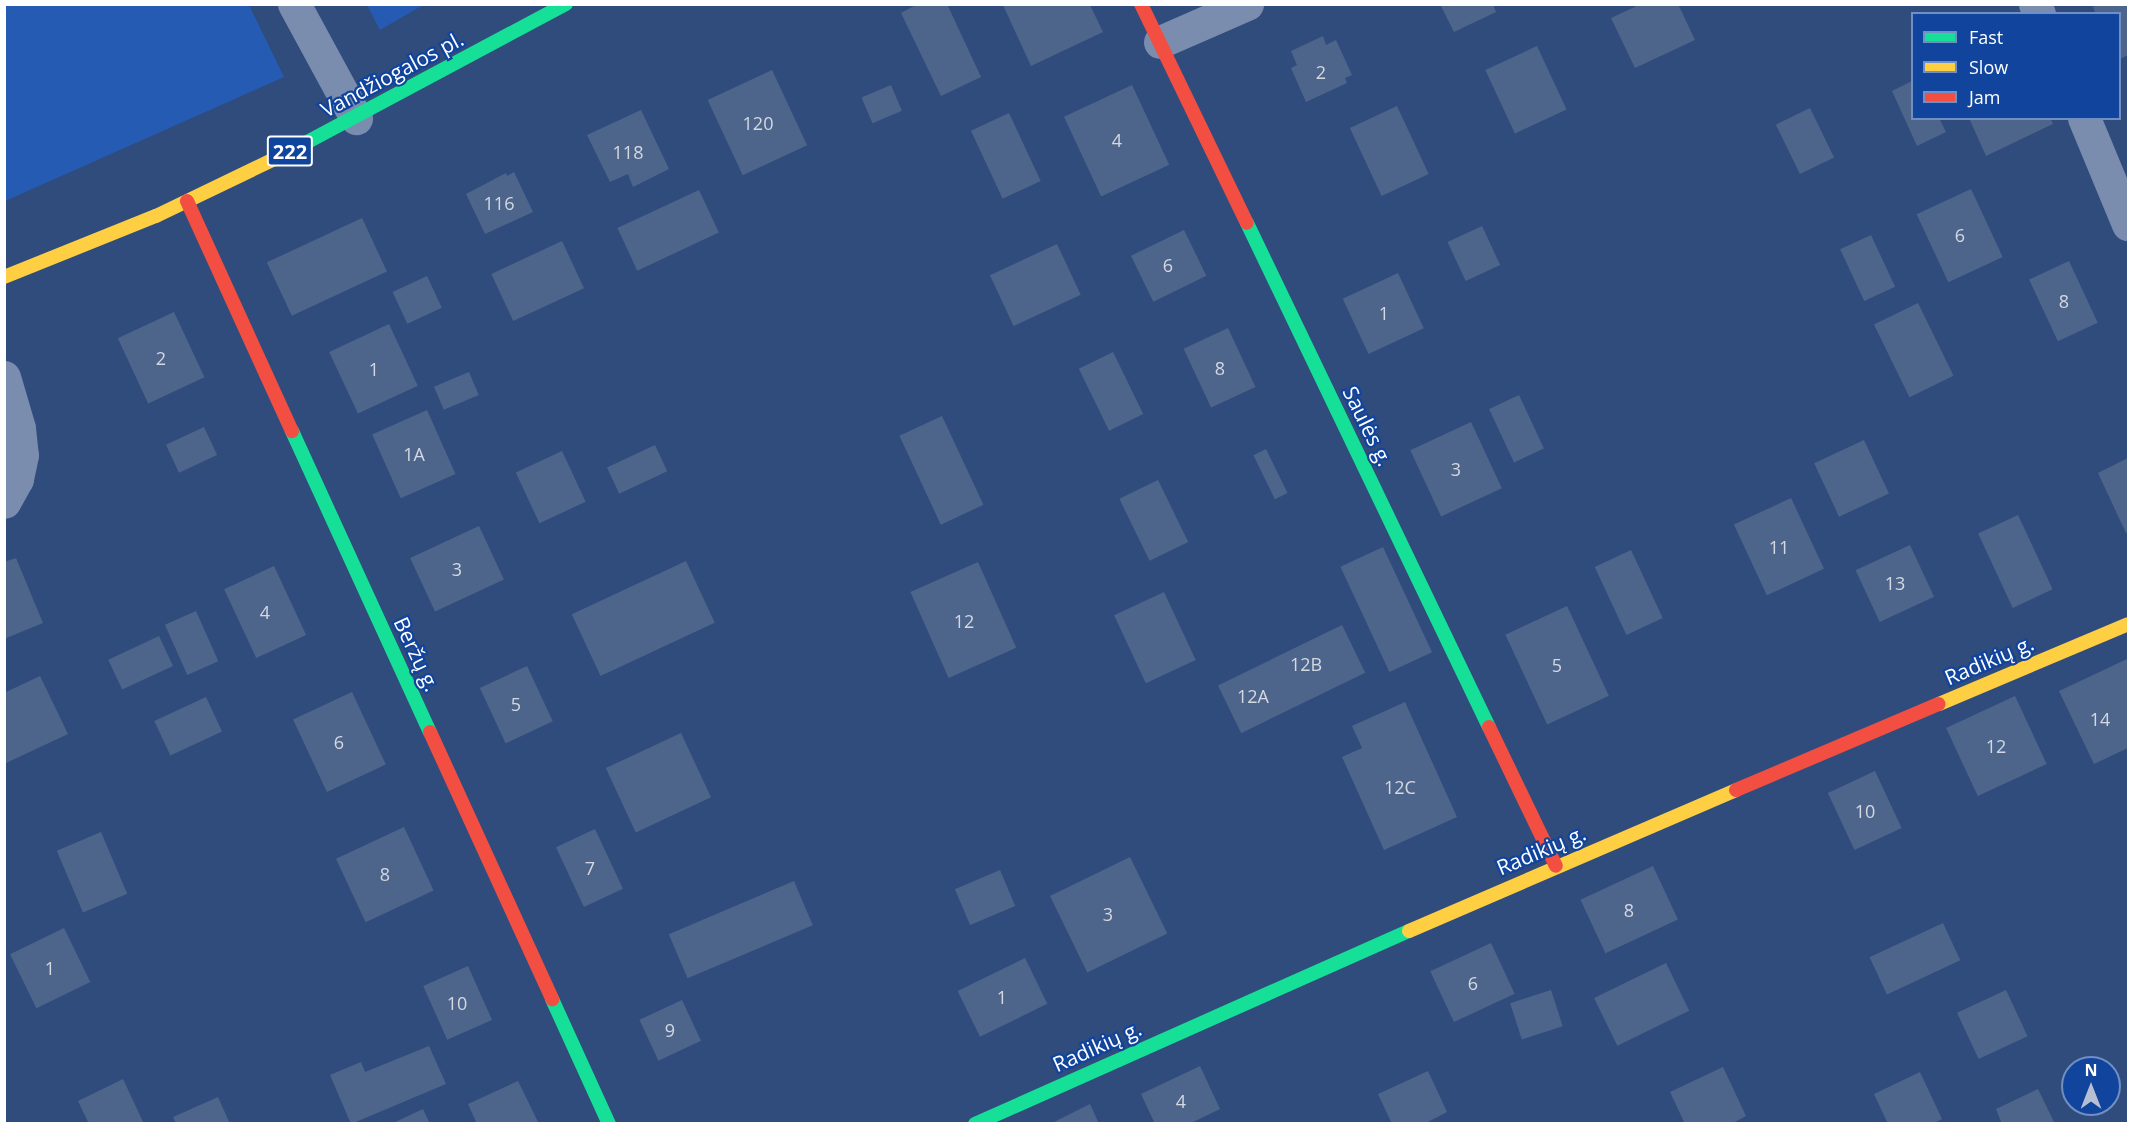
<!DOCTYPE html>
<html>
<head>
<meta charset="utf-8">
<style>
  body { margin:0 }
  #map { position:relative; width:2133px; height:1128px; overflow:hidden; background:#304c7d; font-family:"Open Sans",sans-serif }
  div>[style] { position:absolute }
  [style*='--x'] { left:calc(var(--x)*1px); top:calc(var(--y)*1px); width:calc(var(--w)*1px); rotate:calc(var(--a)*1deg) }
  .green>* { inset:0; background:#255bb3 }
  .building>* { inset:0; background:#4e658b; transform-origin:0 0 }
  .street>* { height:33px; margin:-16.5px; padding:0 16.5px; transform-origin:16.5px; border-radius:16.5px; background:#7b8dae }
  .fast>* { height:14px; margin:-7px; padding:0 7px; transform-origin:7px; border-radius:7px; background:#16e098 }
  .slow>* { height:14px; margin:-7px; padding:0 7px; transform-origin:7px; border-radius:7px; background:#ffcf43 }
  .jam>* { height:14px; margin:-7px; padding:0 7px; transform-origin:7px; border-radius:7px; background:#f24e42 }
  span { translate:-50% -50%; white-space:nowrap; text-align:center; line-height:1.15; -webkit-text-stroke:4.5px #10449d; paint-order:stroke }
  .number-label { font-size:18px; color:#d3d8e2 }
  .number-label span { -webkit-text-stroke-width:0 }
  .shield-label span { padding:2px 4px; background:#10449d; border:2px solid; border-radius:4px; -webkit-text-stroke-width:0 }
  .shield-label { font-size:20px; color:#fff; font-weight:700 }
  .street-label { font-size:21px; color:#fff }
  .frame { position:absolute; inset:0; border:6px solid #fff; pointer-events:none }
  .legend { position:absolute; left:1911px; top:12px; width:210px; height:108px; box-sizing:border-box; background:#10449d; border:2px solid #708fc4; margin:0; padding:8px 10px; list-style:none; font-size:18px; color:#fff }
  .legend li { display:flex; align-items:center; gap:12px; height:30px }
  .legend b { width:30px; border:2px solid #708fc4 }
  .north { position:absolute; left:2061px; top:1056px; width:60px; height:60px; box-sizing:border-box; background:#10449d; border:2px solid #708fc4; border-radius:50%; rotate:0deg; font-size:16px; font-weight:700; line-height:24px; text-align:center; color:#fff }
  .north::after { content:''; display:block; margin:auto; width:21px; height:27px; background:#b7c0d2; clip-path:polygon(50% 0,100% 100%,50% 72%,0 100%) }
</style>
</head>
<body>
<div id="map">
  <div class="green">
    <div style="clip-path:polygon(4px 5px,249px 5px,284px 77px,5px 201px)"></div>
    <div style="clip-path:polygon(367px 5px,423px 5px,380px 30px)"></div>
  </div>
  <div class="building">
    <div style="clip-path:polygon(918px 4px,947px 4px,981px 77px,941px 96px,901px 13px)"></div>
    <div style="clip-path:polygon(1440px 4px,1493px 4px,1496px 12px,1454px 32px)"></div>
    <div style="clip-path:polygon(1641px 4px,1678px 4px,1695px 40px,1635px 68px,1611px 18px)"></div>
    <div style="clip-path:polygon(2098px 4px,2128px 4px,2128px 55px,2120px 59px,2120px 14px,2096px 14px,2093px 7px)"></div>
    <div style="clip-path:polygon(1003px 5px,1090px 5px,1103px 32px,1031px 66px)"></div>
    <div style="clip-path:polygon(1323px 36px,1326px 45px,1336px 40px,1352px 75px,1345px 78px,1347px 83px,1306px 102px,1291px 68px,1297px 65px,1291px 51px)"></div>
    <div style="left:1537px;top:46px;width:70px;height:57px;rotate:65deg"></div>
    <div style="left:772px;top:70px;width:83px;height:71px;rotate:65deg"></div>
    <div style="clip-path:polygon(1912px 81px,1912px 118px,1939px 118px,1946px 132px,1917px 146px,1892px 91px)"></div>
    <div style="left:891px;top:85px;width:28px;height:32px;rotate:67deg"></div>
    <div style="left:1132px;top:85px;width:88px;height:75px;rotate:65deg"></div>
    <div style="left:1397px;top:106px;width:75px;height:52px;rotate:65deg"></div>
    <div style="left:1810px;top:108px;width:55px;height:38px;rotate:64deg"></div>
    <div style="clip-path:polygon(641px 110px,669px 169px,633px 187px,628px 174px,610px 182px,587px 135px)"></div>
    <div style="left:1009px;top:113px;width:75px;height:42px;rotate:65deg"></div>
    <div style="clip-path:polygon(1969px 118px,2050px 118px,2053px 124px,1986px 156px)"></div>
    <div style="clip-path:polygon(514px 172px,533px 212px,485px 234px,466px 194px,506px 173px,507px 176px)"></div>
    <div style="left:1971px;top:189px;width:75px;height:60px;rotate:65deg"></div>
    <div style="left:699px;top:190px;width:47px;height:90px;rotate:65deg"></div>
    <div style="left:362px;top:218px;width:59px;height:105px;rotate:65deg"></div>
    <div style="left:1482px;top:226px;width:43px;height:38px;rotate:65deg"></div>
    <div style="left:1184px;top:230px;width:51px;height:59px;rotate:64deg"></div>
    <div style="left:1871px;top:235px;width:57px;height:34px;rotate:65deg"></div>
    <div style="left:562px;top:241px;width:52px;height:78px;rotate:65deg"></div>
    <div style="left:1057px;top:244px;width:56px;height:74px;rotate:65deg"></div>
    <div style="left:2069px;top:261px;width:68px;height:44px;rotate:65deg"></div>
    <div style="left:1398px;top:273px;width:61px;height:61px;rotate:65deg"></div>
    <div style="left:427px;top:276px;width:35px;height:38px;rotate:65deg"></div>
    <div style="left:1918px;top:303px;width:81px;height:49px;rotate:64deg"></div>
    <div style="left:174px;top:312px;width:72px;height:62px;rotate:65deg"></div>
    <div style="left:389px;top:324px;width:68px;height:66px;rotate:65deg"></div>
    <div style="left:1228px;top:328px;width:65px;height:49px;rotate:65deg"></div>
    <div style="left:1113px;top:352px;width:69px;height:38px;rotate:64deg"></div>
    <div style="left:469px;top:372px;width:25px;height:38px;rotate:67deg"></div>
    <div style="left:1519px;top:395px;width:59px;height:33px;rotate:65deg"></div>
    <div style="left:427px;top:410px;width:70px;height:60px;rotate:66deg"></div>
    <div style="left:942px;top:416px;width:98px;height:47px;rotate:65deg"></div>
    <div style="left:1471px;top:422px;width:73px;height:67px;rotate:65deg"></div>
    <div style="left:204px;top:427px;width:31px;height:42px;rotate:65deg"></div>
    <div style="left:1864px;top:440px;width:59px;height:55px;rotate:65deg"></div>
    <div style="left:655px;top:445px;width:29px;height:53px;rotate:65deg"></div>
    <div style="left:1266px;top:449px;width:49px;height:14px;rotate:64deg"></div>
    <div style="left:562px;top:451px;width:56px;height:51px;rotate:65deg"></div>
    <div style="clip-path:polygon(2128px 458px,2128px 532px,2126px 533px,2098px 473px)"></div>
    <div style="left:1158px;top:480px;width:69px;height:43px;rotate:64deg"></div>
    <div style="left:1791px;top:498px;width:78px;height:63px;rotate:65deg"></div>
    <div style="left:2018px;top:515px;width:82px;height:44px;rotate:65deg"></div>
    <div style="left:479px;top:526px;width:59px;height:76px;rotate:65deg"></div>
    <div style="left:1910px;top:545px;width:57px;height:60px;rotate:65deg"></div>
    <div style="left:1383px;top:547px;width:116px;height:47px;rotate:65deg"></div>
    <div style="left:1631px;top:550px;width:75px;height:40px;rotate:65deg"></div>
    <div style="clip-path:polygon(16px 558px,43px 623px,4px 639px,4px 562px)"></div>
    <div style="left:686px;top:561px;width:68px;height:126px;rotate:65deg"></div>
    <div style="left:978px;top:562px;width:94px;height:74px;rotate:66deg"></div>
    <div style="left:274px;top:566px;width:76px;height:55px;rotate:65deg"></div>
    <div style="left:1164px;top:592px;width:75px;height:55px;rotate:65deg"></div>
    <div style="left:1567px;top:606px;width:99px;height:68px;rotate:65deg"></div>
    <div style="left:196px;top:611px;width:55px;height:34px;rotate:66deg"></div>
    <div style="left:1342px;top:625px;width:53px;height:138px;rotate:64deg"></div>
    <div style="left:159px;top:636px;width:33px;height:56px;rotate:65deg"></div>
    <div style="clip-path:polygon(2127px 659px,2128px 748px,2094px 764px,2059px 691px)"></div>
    <div style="left:527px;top:666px;width:61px;height:52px;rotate:65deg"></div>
    <div style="clip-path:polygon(40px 676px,68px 734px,4px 764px,4px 693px)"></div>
    <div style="left:352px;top:692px;width:80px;height:65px;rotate:65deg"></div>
    <div style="left:2015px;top:696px;width:75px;height:76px;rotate:65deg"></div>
    <div style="left:206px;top:697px;width:38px;height:57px;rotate:65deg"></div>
    <div style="clip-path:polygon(1405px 702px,1457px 817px,1384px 850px,1342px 757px,1362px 748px,1352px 726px)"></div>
    <div style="left:681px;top:733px;width:71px;height:83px;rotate:65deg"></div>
    <div style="left:1875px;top:771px;width:63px;height:52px;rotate:65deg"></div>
    <div style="left:404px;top:827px;width:70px;height:75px;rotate:65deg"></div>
    <div style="left:595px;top:829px;width:66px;height:43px;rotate:65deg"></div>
    <div style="left:101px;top:832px;width:67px;height:48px;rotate:67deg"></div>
    <div style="left:1130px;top:857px;width:85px;height:89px;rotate:64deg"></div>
    <div style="left:1653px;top:866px;width:59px;height:80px;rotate:65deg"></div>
    <div style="left:1000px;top:870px;width:39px;height:49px;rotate:67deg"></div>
    <div style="left:794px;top:881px;width:48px;height:136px;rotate:67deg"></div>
    <div style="left:1943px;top:923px;width:41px;height:81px;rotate:65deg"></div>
    <div style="left:64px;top:928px;width:60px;height:60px;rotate:64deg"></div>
    <div style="left:1491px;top:943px;width:56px;height:67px;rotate:65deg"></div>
    <div style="left:1025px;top:958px;width:51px;height:75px;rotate:64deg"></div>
    <div style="left:1666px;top:963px;width:53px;height:80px;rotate:64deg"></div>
    <div style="left:468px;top:966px;width:59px;height:49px;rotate:66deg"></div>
    <div style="left:1551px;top:990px;width:38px;height:43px;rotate:72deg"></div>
    <div style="left:2006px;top:990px;width:51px;height:54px;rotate:65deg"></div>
    <div style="left:682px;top:1000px;width:45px;height:47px;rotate:65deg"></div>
    <div style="clip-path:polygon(429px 1046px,446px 1084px,351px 1124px,330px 1075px,361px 1062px,365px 1072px)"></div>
    <div style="clip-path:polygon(1200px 1066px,1220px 1109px,1189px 1124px,1155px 1124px,1141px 1094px)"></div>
    <div style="clip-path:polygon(1723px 1067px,1746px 1116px,1731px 1124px,1685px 1124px,1670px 1092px)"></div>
    <div style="clip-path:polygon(1428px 1071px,1447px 1112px,1424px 1124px,1392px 1124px,1378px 1094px)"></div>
    <div style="clip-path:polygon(1920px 1072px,1942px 1119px,1933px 1124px,1888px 1124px,1874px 1094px)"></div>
    <div style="clip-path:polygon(123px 1079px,144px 1124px,89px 1124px,78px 1101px)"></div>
    <div style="clip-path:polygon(518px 1081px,539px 1124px,477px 1124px,468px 1104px)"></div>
    <div style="clip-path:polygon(2038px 1089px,2055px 1124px,2002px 1124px,1996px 1109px)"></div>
    <div style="clip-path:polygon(218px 1097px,230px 1124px,176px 1124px,173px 1117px)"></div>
    <div style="clip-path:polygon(1090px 1104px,1099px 1124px,1050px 1124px)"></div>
    <div style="clip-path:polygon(423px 1109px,430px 1124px,391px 1124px)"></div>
  </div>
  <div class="street">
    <div style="--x:294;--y:4;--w:130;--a:61.5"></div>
    <div style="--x:2035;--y:4;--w:11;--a:68"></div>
    <div style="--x:1160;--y:42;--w:95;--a:-23.6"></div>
    <div style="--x:2084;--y:118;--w:115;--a:67.5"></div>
    <div style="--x:4;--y:377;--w:53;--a:73.6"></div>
    <div style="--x:19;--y:428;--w:27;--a:84"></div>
    <div style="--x:22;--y:455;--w:25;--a:102"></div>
    <div style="--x:17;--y:479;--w:26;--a:119"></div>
  </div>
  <div class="fast">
    <div style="--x:283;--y:155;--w:321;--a:-28.1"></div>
    <div style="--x:1247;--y:223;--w:559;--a:64.35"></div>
    <div style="--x:292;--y:431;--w:331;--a:65.4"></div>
    <div style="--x:552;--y:999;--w:137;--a:65.5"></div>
    <div style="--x:975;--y:1124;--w:475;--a:-24"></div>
  </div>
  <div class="slow">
    <div style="--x:4;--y:277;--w:164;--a:-21.9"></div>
    <div style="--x:156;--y:216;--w:141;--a:-25.7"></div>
    <div style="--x:1939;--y:704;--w:205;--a:-22.9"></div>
    <div style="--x:1409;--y:931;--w:356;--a:-23.3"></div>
  </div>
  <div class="jam">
    <div style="--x:1141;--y:4;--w:243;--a:64.2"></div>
    <div style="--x:187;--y:201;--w:253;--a:65.5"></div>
    <div style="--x:1489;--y:727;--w:154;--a:64.3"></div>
    <div style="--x:430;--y:732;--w:294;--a:65.4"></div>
    <div style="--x:1736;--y:790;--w:220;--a:-23"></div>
  </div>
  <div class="number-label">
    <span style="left:1321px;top:72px">2</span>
    <span style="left:758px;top:123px">120</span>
    <span style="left:1117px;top:140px">4</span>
    <span style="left:628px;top:152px">118</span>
    <span style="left:499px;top:203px">116</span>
    <span style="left:1960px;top:235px">6</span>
    <span style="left:1168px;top:265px">6</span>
    <span style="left:2064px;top:301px">8</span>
    <span style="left:1384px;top:313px">1</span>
    <span style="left:161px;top:358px">2</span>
    <span style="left:1220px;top:368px">8</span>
    <span style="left:374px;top:369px">1</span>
    <span style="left:414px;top:454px">1A</span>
    <span style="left:1456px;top:469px">3</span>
    <span style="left:1779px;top:547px">11</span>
    <span style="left:457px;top:569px">3</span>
    <span style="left:1895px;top:583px">13</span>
    <span style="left:265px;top:612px">4</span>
    <span style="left:964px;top:621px">12</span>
    <span style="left:1306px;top:664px">12B</span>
    <span style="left:1557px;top:665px">5</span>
    <span style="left:1253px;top:696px">12A</span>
    <span style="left:516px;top:704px">5</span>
    <span style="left:2100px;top:719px">14</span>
    <span style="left:339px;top:742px">6</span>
    <span style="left:1996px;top:746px">12</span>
    <span style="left:1400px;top:787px">12C</span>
    <span style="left:1865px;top:811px">10</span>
    <span style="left:590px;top:868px">7</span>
    <span style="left:385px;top:874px">8</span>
    <span style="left:1629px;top:910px">8</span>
    <span style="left:1108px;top:914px">3</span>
    <span style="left:50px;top:968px">1</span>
    <span style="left:1473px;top:983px">6</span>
    <span style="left:1002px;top:997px">1</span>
    <span style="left:457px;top:1003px">10</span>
    <span style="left:670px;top:1030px">9</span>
    <span style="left:1181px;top:1101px">4</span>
  </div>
  <div class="shield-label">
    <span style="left:290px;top:151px">222</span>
  </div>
  <div class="street-label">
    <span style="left:392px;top:74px;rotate:-28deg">Vandžiogalos pl.</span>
    <span style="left:1368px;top:426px;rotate:64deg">Saulės g.</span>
    <span style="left:417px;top:654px;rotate:65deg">Beržų g.</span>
    <span style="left:1989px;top:660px;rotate:-23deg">Radikių g.</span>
    <span style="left:1541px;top:850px;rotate:-23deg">Radikių g.</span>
    <span style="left:1097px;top:1046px;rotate:-24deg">Radikių g.</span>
  </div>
  <div class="frame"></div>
  <ul class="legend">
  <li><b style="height:8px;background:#16e098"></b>Fast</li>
  <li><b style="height:8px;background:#ffcf43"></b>Slow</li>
  <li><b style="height:8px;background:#f24e42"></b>Jam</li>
  </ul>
  <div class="north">N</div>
</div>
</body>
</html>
